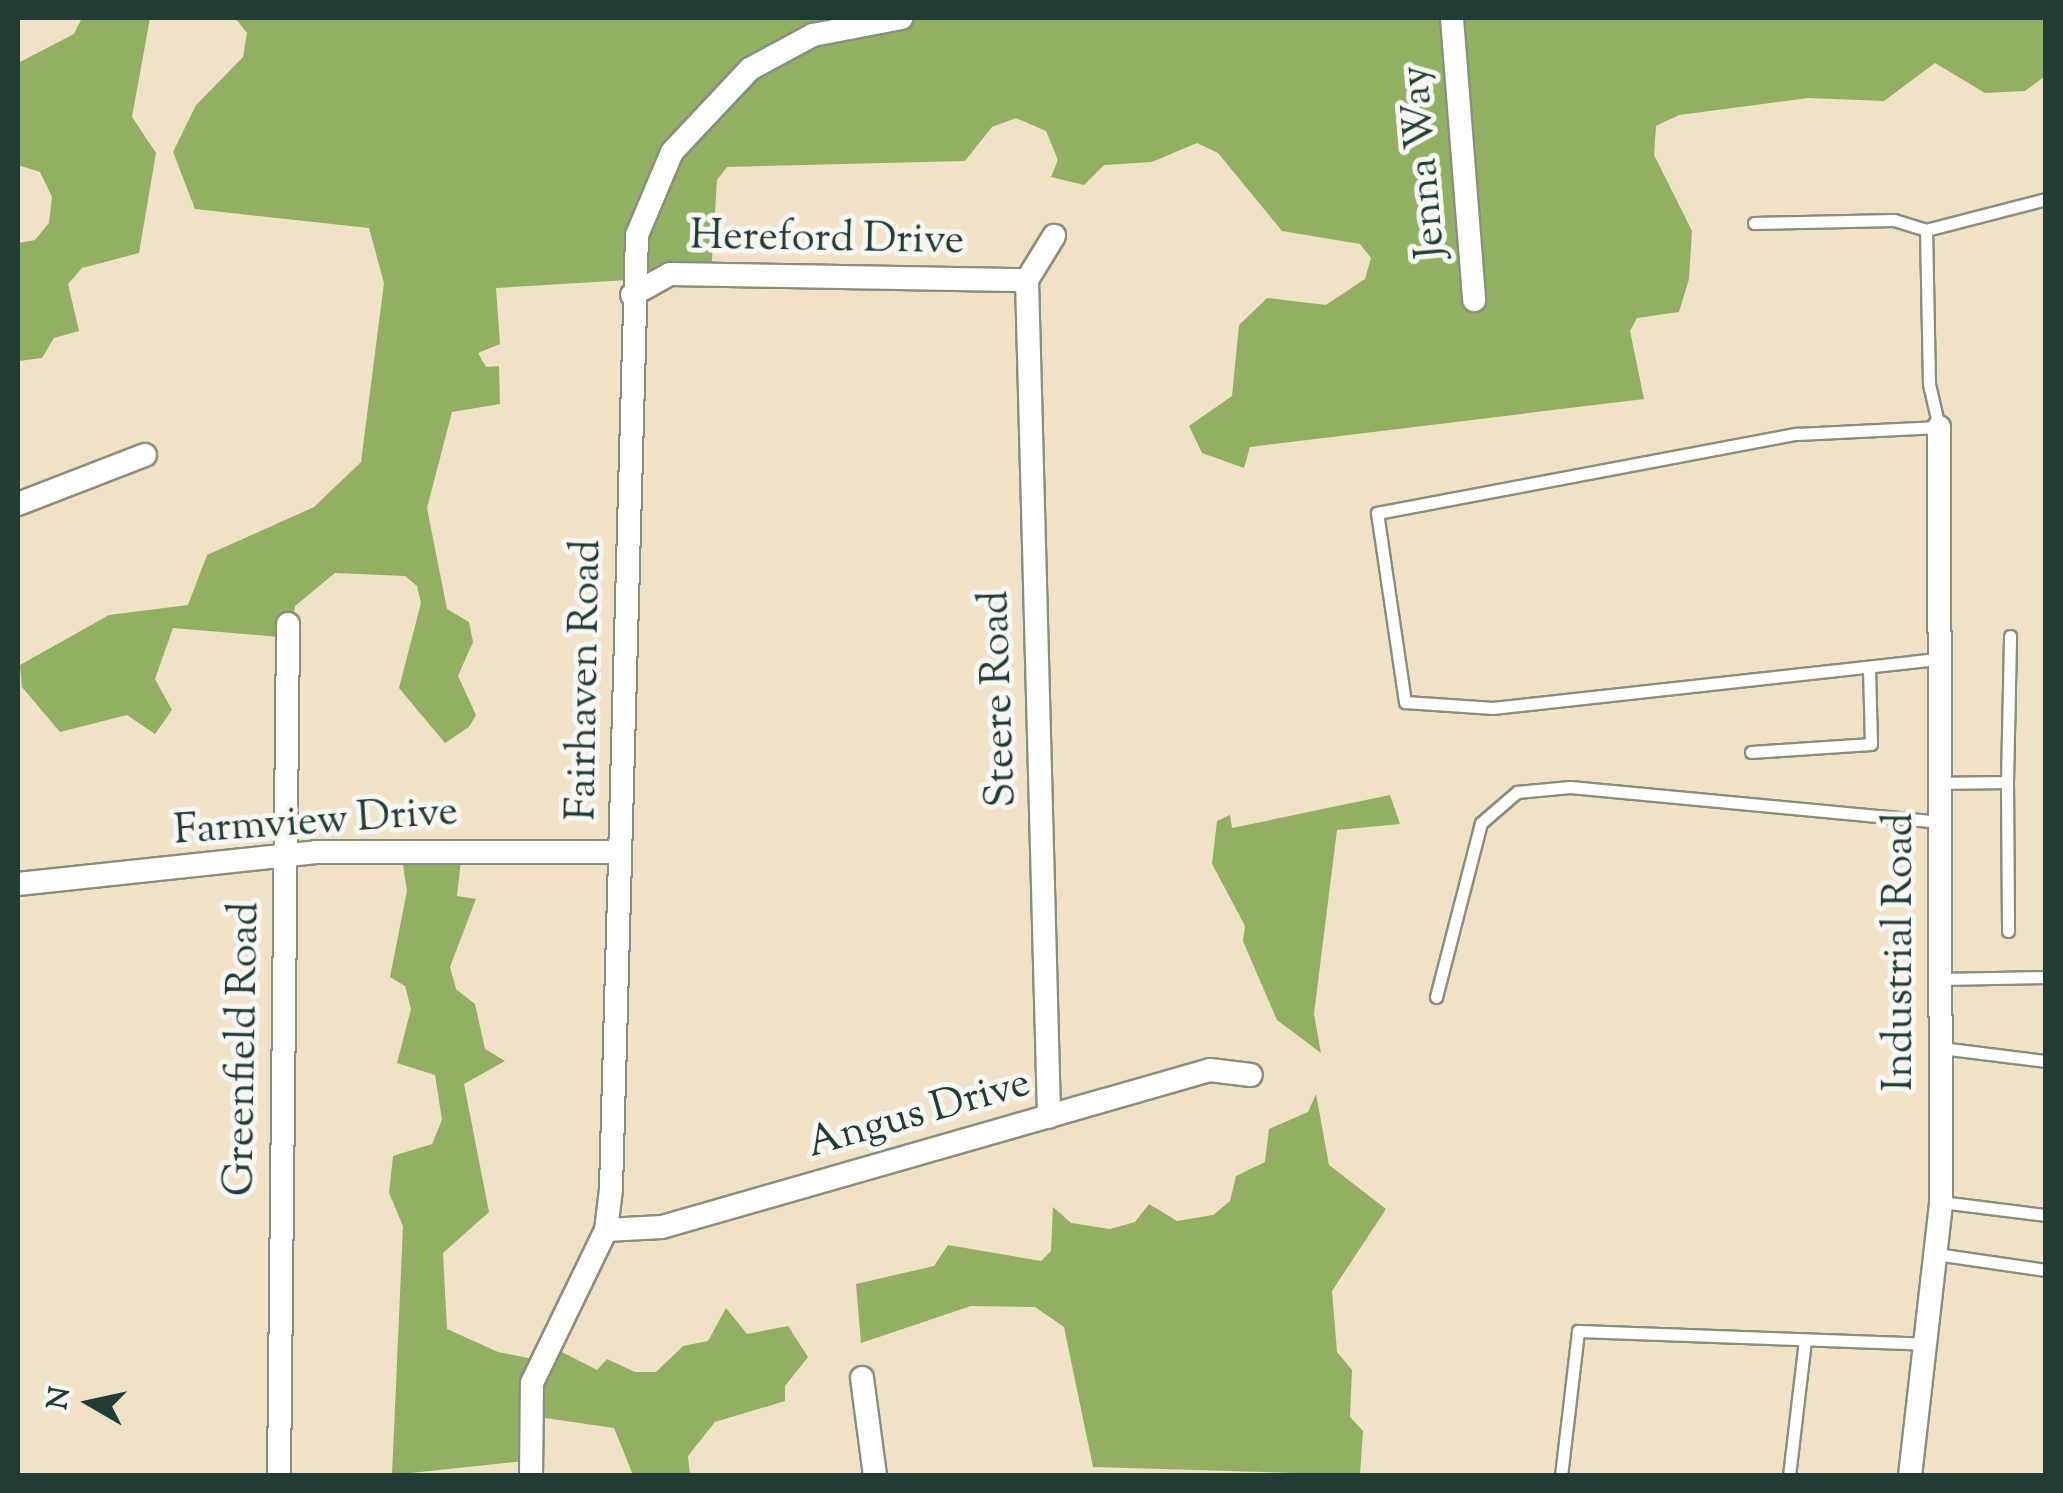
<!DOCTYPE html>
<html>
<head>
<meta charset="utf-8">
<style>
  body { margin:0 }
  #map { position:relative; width:2063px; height:1493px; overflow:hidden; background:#f0e2c6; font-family:"Sorts Mill Goudy",serif }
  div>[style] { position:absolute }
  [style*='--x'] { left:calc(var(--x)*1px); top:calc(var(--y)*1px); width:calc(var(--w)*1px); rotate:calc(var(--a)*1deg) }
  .forest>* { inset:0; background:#92b062 }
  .roads { filter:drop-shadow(2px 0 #88907d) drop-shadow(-2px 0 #88907d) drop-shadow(0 2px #88907d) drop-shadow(0 -2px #88907d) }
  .service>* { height:11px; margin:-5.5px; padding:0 5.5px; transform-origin:5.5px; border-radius:5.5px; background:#fff }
  .minor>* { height:22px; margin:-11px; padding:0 11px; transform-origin:11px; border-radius:11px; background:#fff }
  span { translate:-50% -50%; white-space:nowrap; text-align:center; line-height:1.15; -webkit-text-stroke:10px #f6f6f2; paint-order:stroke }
  .street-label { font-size:42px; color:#1f3d34 }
  .frame { position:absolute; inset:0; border:20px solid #1f3d34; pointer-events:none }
  .north { position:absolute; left:40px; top:1353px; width:100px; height:100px; -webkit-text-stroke:8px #f6f6f2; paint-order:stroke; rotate:279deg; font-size:28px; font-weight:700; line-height:40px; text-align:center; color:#1f3d34 }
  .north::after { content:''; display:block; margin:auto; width:35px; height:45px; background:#1f3d34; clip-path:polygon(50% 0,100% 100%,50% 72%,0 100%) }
</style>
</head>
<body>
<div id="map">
  <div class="forest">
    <div style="clip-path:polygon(82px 18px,150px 18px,132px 117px,156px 153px,139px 253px,82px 268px,68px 284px,79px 331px,54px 338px,42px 358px,19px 361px,18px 243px,35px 240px,49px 223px,52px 197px,40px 172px,18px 165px,18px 63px,74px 34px)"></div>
    <div style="clip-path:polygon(235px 18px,2045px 18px,2045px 76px,2025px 91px,1985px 93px,1935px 63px,1884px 101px,1808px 98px,1679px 115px,1656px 126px,1654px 155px,1692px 231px,1689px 279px,1679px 312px,1637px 318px,1630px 331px,1644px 399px,1250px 447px,1244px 468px,1202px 453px,1189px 426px,1232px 396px,1239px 325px,1267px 298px,1326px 305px,1365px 279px,1371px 258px,1360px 244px,1282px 231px,1218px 153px,1197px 143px,1152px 162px,1104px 165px,1084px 185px,1051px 177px,1058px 160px,1046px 131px,1016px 118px,992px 127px,965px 161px,727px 167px,717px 180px,711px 275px,496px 288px,500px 344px,478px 353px,486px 367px,499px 366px,500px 404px,452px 412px,427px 508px,447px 609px,469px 622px,473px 642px,458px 676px,476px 715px,469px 727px,445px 743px,399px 688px,421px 603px,417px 586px,405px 576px,335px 573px,295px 606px,291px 638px,173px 628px,155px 679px,172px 710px,155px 734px,127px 715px,60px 732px,22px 687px,20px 665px,109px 615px,188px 605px,207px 555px,314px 507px,361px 462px,384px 283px,369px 228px,195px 209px,173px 152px,196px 105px,243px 57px,247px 33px)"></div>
    <div style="clip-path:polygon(1390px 795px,1400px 824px,1337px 830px,1314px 1014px,1321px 1053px,1277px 1020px,1243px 941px,1245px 926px,1212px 864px,1217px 821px,1230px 815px,1232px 828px)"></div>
    <div style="clip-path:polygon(401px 852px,462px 852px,457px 896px,476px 899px,450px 967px,456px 989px,475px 1004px,485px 1049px,505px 1061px,464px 1084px,489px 1212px,443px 1253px,447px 1329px,498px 1352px,544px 1361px,556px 1349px,597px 1370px,607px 1359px,635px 1372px,656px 1372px,683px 1346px,708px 1341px,726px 1308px,747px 1334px,788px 1326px,808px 1357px,785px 1386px,785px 1401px,715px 1422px,688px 1456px,690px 1475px,633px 1475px,614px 1428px,538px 1417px,534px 1460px,392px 1475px,403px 1226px,389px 1193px,393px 1156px,432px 1144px,442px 1120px,435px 1075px,397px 1063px,411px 1009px,405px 986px,390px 977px,407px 891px)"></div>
    <div style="clip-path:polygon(1316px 1094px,1329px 1165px,1386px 1209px,1332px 1291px,1337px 1352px,1352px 1370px,1350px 1417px,1363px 1431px,1360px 1475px,1093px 1467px,1064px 1327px,1035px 1307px,971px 1306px,861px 1343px,856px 1284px,934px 1266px,948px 1245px,1041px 1261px,1051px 1251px,1053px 1207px,1071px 1223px,1110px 1229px,1135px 1222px,1149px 1204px,1177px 1221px,1213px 1215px,1230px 1201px,1236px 1176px,1265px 1162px,1269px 1129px,1308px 1112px)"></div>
  </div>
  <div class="roads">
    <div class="service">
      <div style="--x:1754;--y:223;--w:140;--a:-1.2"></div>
      <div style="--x:1894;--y:220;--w:34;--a:17"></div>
      <div style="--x:1937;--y:659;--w:447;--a:173.7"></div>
      <div style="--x:1493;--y:708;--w:88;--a:-176.1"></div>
      <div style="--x:1405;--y:702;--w:191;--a:-98.4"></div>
      <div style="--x:1377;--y:513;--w:427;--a:-10.7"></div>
      <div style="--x:1797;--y:434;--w:142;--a:-2.8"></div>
      <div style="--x:1939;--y:427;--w:44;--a:-103.1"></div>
      <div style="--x:1929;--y:384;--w:154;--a:-91.1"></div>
      <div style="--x:1926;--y:230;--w:124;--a:-14.5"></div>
      <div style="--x:1751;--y:752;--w:120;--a:-3.8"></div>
      <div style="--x:1871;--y:744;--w:77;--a:-91.5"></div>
      <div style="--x:2007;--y:782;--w:149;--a:89.6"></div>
      <div style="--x:1937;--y:783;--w:70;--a:-0.8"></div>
      <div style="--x:2007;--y:782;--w:146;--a:-88.8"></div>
      <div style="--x:1940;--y:979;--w:106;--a:-1.1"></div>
      <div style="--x:1436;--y:997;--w:180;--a:-75.5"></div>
      <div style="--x:1481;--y:823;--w:48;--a:-40.7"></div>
      <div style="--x:1517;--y:792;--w:53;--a:-5.4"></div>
      <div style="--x:1570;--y:787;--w:370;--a:5.4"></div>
      <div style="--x:1941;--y:1048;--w:106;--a:7.1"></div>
      <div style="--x:1941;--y:1202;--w:106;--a:7.1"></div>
      <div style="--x:1936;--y:1254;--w:111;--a:8.3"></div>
      <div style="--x:1561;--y:1476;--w:146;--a:-83.3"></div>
      <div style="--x:1578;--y:1331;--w:349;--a:2.1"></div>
      <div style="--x:1789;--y:1476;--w:137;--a:-83.3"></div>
    </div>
    <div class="minor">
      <div style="--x:1452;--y:18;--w:283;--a:85.5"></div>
      <div style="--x:1027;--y:280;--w:837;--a:88.49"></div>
      <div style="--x:1027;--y:280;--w:52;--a:-58.5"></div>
      <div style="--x:632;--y:295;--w:43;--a:-28.9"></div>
      <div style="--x:670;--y:274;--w:357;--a:1"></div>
      <div style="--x:18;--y:504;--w:136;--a:-21.1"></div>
      <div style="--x:18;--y:884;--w:300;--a:-6.1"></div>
      <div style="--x:316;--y:852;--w:304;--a:0"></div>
      <div style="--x:606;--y:1230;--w:56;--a:-3.1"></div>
      <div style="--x:662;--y:1227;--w:570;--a:-15.99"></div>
      <div style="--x:1210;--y:1070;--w:41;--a:7"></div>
      <div style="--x:862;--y:1378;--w:99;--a:82.4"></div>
      <div style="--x:279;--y:1476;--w:852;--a:-89.39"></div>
      <div style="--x:531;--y:1476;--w:93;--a:-89.4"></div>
      <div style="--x:532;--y:1383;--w:170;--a:-64.2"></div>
      <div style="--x:606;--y:1230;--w:41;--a:-83"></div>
      <div style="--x:611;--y:1189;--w:954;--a:-88.44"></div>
      <div style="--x:637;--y:235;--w:90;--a:-67.1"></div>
      <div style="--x:672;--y:152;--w:114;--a:-46.8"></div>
      <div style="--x:750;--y:69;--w:72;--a:-28.4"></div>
      <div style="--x:813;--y:35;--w:90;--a:-10.9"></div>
      <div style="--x:1910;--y:1476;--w:276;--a:-83.5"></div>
      <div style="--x:1941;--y:1202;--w:775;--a:-90.15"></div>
    </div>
  </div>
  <div class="street-label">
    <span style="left:1425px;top:162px;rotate:-95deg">Jenna Way</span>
    <span style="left:827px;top:240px;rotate:1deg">Hereford Drive</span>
    <span style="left:586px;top:680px;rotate:-89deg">Fairhaven Road</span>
    <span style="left:1000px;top:699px;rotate:-92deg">Steere Road</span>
    <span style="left:316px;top:823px;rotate:-4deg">Farmview Drive</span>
    <span style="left:1901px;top:952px;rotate:-90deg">Industrial Road</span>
    <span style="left:244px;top:1049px;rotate:-89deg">Greenfield Road</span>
    <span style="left:919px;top:1115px;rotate:-16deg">Angus Drive</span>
  </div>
  <div class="frame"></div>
  <div class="north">N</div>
</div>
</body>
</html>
